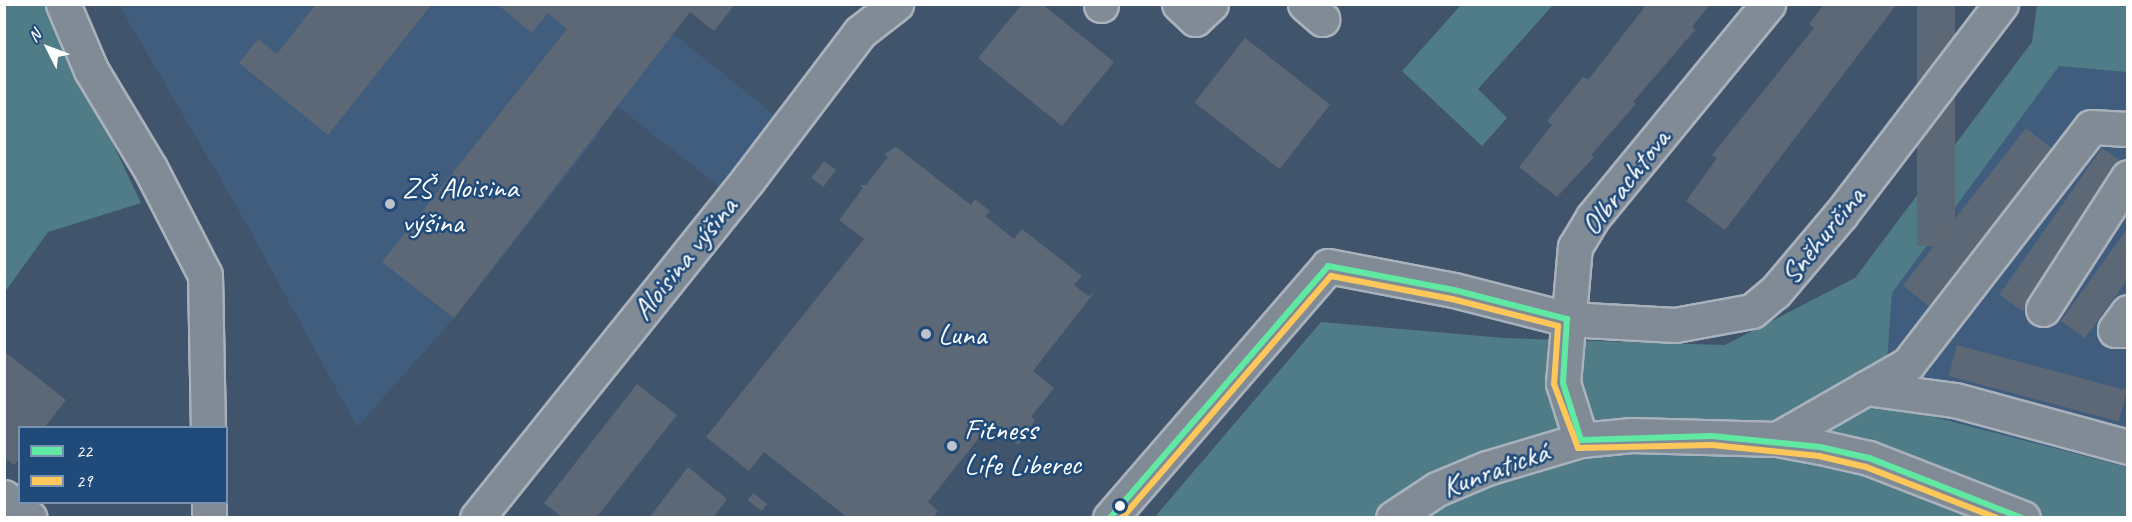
<!DOCTYPE html>
<html>
<head>
<meta charset="utf-8">
<style>
  body { margin:0 }
  #map { position:relative; width:2132px; height:522px; overflow:hidden; background:#40546b; font-family:Caveat,sans-serif }
  div>[style] { position:absolute }
  [style*='--x'] { left:calc(var(--x)*1px); top:calc(var(--y)*1px); width:calc(var(--w)*1px); rotate:calc(var(--a)*1deg) }
  .built>* { inset:0; background:#405d7e }
  .green>* { inset:0; background:#507c88 }
  .building>* { inset:0; background:#5d6876; transform-origin:0 0 }
  .roads { filter:drop-shadow(2px 0 #a9b2bc) drop-shadow(-2px 0 #a9b2bc) drop-shadow(0 2px #a9b2bc) drop-shadow(0 -2px #a9b2bc) }
  .minor>* { height:33px; margin:-16.5px; padding:0 16.5px; transform-origin:16.5px; border-radius:16.5px; background:#818b96 }
  .bus-1>* { height:6px; margin:-3px; padding:0 3px; transform-origin:3px; border-radius:3px; background:#60e9a3 }
  .bus-2>* { height:6px; margin:-3px; padding:0 3px; transform-origin:3px; border-radius:3px; background:#fdc75a }
  .dots>* { width:16px; height:16px; translate:-50% -50%; box-sizing:border-box; border:3px solid #1f4a7a; border-radius:50% }
  span { translate:-50% -50%; white-space:nowrap; text-align:center; line-height:1.15; -webkit-text-stroke:5px #1f4a7a; paint-order:stroke }
  .street-label { font-size:30px; color:#fff }
  .poi-label { font-size:30px; color:#fff }
  .left { translate:0 -50%; text-align:left }
  .frame { position:absolute; inset:0; border:6px solid #fff; pointer-events:none }
  .legend { position:absolute; left:18px; top:426px; width:210px; height:78px; box-sizing:border-box; background:#1f4a7a; border:2px solid #7992af; margin:0; padding:8px 10px; list-style:none; font-size:18px; color:#fff }
  .legend li { display:flex; align-items:center; gap:12px; height:30px }
  .legend b { width:30px; border:2px solid #7992af }
  .north { position:absolute; left:18px; top:18px; width:60px; height:60px; -webkit-text-stroke:4px #1f4a7a; paint-order:stroke; rotate:312deg; font-size:16px; font-weight:700; line-height:24px; text-align:center; color:#fff }
  .north::after { content:''; display:block; margin:auto; width:21px; height:27px; background:#fff; clip-path:polygon(50% 0,100% 100%,50% 72%,0 100%) }
</style>
</head>
<body>
<div id="map">
  <div class="built">
    <div style="clip-path:polygon(119px 5px,735px 5px,714px 31px,690px 12px,672px 33px,778px 118px,720px 187px,616px 105px,597px 128px,601px 132px,454px 318px,357px 427px,245px 221px)"></div>
    <div style="clip-path:polygon(2059px 65px,2127px 72px,2127px 467px,1884px 404px,1892px 293px)"></div>
  </div>
  <div class="green">
    <div style="clip-path:polygon(5px 5px,47px 5px,141px 203px,48px 232px,5px 292px)"></div>
    <div style="clip-path:polygon(1461px 5px,1552px 6px,1478px 89px,1507px 118px,1482px 146px,1402px 71px)"></div>
    <div style="clip-path:polygon(2037px 5px,2127px 5px,2127px 72px,2059px 66px,1892px 293px,1884px 404px,2127px 467px,2127px 517px,1154px 518px,1321px 322px,1504px 338px,1725px 345px,1855px 278px,2032px 42px)"></div>
  </div>
  <div class="building">
    <div style="clip-path:polygon(316px 4px,432px 4px,328px 135px,239px 63px,258px 39px,277px 54px)"></div>
    <div style="clip-path:polygon(497px 4px,735px 4px,714px 31px,690px 12px,454px 318px,382px 262px,567px 29px,548px 13px,532px 33px)"></div>
    <div style="clip-path:polygon(1022px 4px,1042px 4px,1114px 62px,1062px 126px,978px 58px)"></div>
    <div style="clip-path:polygon(1647px 4px,1710px 4px,1692px 27px,1695px 30px,1633px 102px,1636px 104px,1591px 155px,1594px 157px,1557px 197px,1519px 167px,1552px 125px,1547px 121px,1583px 77px,1588px 80px)"></div>
    <div style="clip-path:polygon(1824px 4px,1897px 4px,1725px 230px,1686px 201px,1717px 158px,1712px 155px,1814px 28px,1809px 24px)"></div>
    <div style="left:1917px;top:4px;width:38px;height:242px"></div>
    <div style="left:1245px;top:38px;width:108px;height:82px;rotate:38deg"></div>
    <div style="left:2026px;top:128px;width:33px;height:200px;rotate:38deg"></div>
    <div style="clip-path:polygon(896px 147px,971px 205px,975px 199px,990px 211px,985px 216px,1014px 239px,1022px 229px,1082px 276px,1074px 285px,1088px 296px,1094px 293px,1033px 371px,1054px 388px,1031px 417px,1035px 420px,1018px 445px,990px 424px,928px 502px,938px 511px,933px 518px,848px 518px,764px 452px,749px 471px,706px 437px,864px 239px,839px 220px,863px 188px,860px 185px,866px 185px,888px 157px,884px 154px)"></div>
    <div style="left:2102px;top:148px;width:29px;height:179px;rotate:35deg"></div>
    <div style="left:824px;top:161px;width:15px;height:21px;rotate:37deg"></div>
    <div style="clip-path:polygon(2127px 229px,2127px 280px,2085px 338px,2061px 321px)"></div>
    <div style="left:1957px;top:345px;width:176px;height:32px;rotate:15deg"></div>
    <div style="clip-path:polygon(4px 351px,66px 400px,44px 428px,20px 428px,20px 458px,14px 465px,4px 457px)"></div>
    <div style="clip-path:polygon(637px 384px,677px 415px,596px 518px,563px 518px,544px 503px)"></div>
    <div style="clip-path:polygon(688px 467px,727px 499px,713px 518px,649px 518px)"></div>
    <div style="left:753px;top:493px;width:18px;height:9px;rotate:38deg"></div>
  </div>
  <div class="roads">
    <div class="minor">
      <div style="--x:63;--y:4;--w:72;--a:67"></div>
      <div style="--x:91;--y:70;--w:114;--a:59"></div>
      <div style="--x:150;--y:168;--w:120;--a:62.8"></div>
      <div style="--x:205;--y:275;--w:153;--a:88.9"></div>
      <div style="--x:1179;--y:4;--w:22;--a:43"></div>
      <div style="--x:1195;--y:19;--w:22;--a:-43"></div>
      <div style="--x:1305;--y:4;--w:23;--a:41"></div>
      <div style="--x:1101;--y:5;--w:1;--a:-90"></div>
      <div style="--x:2043;--y:309;--w:157;--a:-57.2"></div>
      <div style="--x:2128;--y:312;--w:22;--a:126"></div>
      <div style="--x:2115;--y:330;--w:13;--a:0"></div>
      <div style="--x:1866;--y:388;--w:90;--a:7.7"></div>
      <div style="--x:1955;--y:400;--w:179;--a:15.2"></div>
      <div style="--x:1777;--y:439;--w:151;--a:-29.8"></div>
      <div style="--x:1908;--y:364;--w:299;--a:-52.3"></div>
      <div style="--x:2091;--y:127;--w:37;--a:3"></div>
      <div style="--x:1581;--y:440;--w:60;--a:-107.5"></div>
      <div style="--x:1563;--y:383;--w:137;--a:-85"></div>
      <div style="--x:1575;--y:247;--w:35;--a:-59"></div>
      <div style="--x:1593;--y:217;--w:276;--a:-50.6"></div>
      <div style="--x:4;--y:497;--w:33;--a:39"></div>
      <div style="--x:209;--y:518;--w:16;--a:-90"></div>
      <div style="--x:477;--y:518;--w:432;--a:-51.3"></div>
      <div style="--x:747;--y:181;--w:187;--a:-52.8"></div>
      <div style="--x:860;--y:32;--w:46;--a:-37.9"></div>
      <div style="--x:1110;--y:518;--w:333;--a:-49.1"></div>
      <div style="--x:1328;--y:266;--w:128;--a:10.8"></div>
      <div style="--x:1454;--y:290;--w:117;--a:14.4"></div>
      <div style="--x:1567;--y:319;--w:108;--a:3.2"></div>
      <div style="--x:1675;--y:325;--w:78;--a:-10.3"></div>
      <div style="--x:1752;--y:311;--w:30;--a:-40"></div>
      <div style="--x:1775;--y:292;--w:102;--a:-49.8"></div>
      <div style="--x:1841;--y:214;--w:264;--a:-52.7"></div>
      <div style="--x:1393;--y:518;--w:53;--a:-33.4"></div>
      <div style="--x:1437;--y:489;--w:54;--a:-22.8"></div>
      <div style="--x:1487;--y:468;--w:98;--a:-16.6"></div>
      <div style="--x:1581;--y:440;--w:51;--a:-5.6"></div>
      <div style="--x:1632;--y:435;--w:145;--a:1.6"></div>
      <div style="--x:1777;--y:439;--w:44;--a:10.5"></div>
      <div style="--x:1820;--y:447;--w:50;--a:12.7"></div>
      <div style="--x:1869;--y:458;--w:165;--a:21.3"></div>
    </div>
  </div>
  <div class="bus-1">
    <div style="--x:1110;--y:518;--w:333;--a:-49.1"></div>
    <div style="--x:1328;--y:266;--w:128;--a:10.8"></div>
    <div style="--x:1454;--y:290;--w:117;--a:14.4"></div>
    <div style="--x:1567;--y:319;--w:64;--a:93.6"></div>
    <div style="--x:1563;--y:383;--w:60;--a:72.5"></div>
    <div style="--x:1581;--y:440;--w:131;--a:-1.7"></div>
    <div style="--x:1712;--y:436;--w:109;--a:5.8"></div>
    <div style="--x:1820;--y:447;--w:50;--a:12.7"></div>
    <div style="--x:1869;--y:458;--w:164;--a:21.4"></div>
  </div>
  <div class="bus-2">
    <div style="--x:1122;--y:518;--w:320;--a:-49.2"></div>
    <div style="--x:1331;--y:276;--w:123;--a:10.8"></div>
    <div style="--x:1452;--y:299;--w:109;--a:14.3"></div>
    <div style="--x:1558;--y:326;--w:58;--a:93.9"></div>
    <div style="--x:1554;--y:384;--w:68;--a:69.4"></div>
    <div style="--x:1578;--y:448;--w:134;--a:-1.3"></div>
    <div style="--x:1712;--y:445;--w:108;--a:5.9"></div>
    <div style="--x:1819;--y:456;--w:48;--a:13.2"></div>
    <div style="--x:1866;--y:467;--w:141;--a:21.3"></div>
  </div>
  <div class="dots">
    <div style="left:390px;top:204px;background:#bcc3cb"></div>
    <div style="left:926px;top:334px;background:#bcc3cb"></div>
    <div style="left:952px;top:446px;background:#bcc3cb"></div>
    <div style="left:1120px;top:506px;background:#fff"></div>
  </div>
  <div class="street-label">
    <span style="left:1625px;top:182px;rotate:-52deg">Olbrachtova</span>
    <span style="left:1822px;top:235px;rotate:-51deg">Sněhurčina</span>
    <span style="left:684px;top:258px;rotate:-51deg">Aloisina výšina</span>
    <span style="left:1495px;top:469px;rotate:-20deg">Kunratická</span>
  </div>
  <div class="poi-label">
    <span class="left" style="left:402px;top:204px">ZŠ Aloisina<br>výšina</span>
    <span class="left" style="left:938px;top:334px">Luna</span>
    <span class="left" style="left:964px;top:446px">Fitness<br>Life Liberec</span>
  </div>
  <div class="frame"></div>
  <ul class="legend">
  <li><b style="height:8px;background:#60e9a3"></b>22</li>
  <li><b style="height:8px;background:#fdc75a"></b>29</li>
  </ul>
  <div class="north">N</div>
</div>
</body>
</html>
